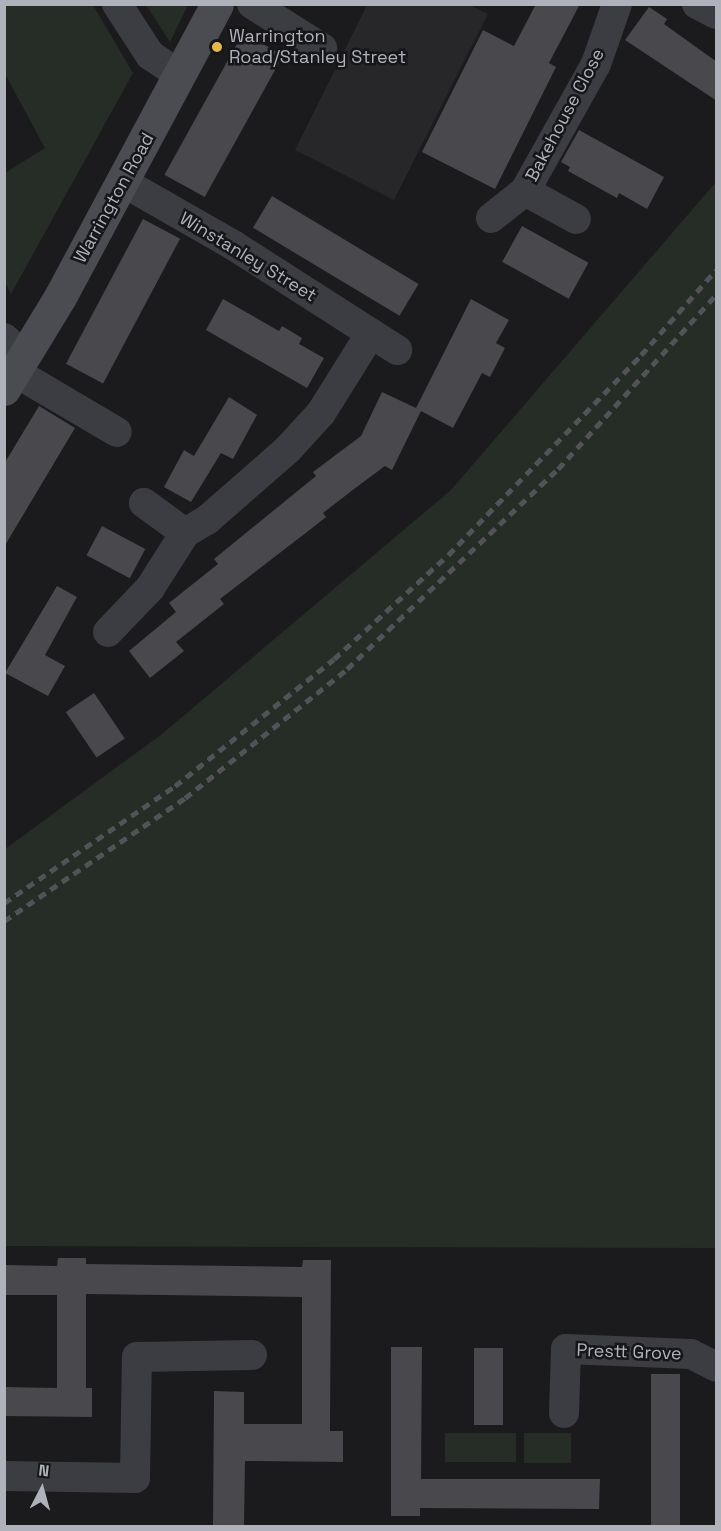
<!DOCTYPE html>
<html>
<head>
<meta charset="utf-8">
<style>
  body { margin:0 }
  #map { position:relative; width:721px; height:1531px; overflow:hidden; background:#1b1b1d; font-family:"Space Grotesk",sans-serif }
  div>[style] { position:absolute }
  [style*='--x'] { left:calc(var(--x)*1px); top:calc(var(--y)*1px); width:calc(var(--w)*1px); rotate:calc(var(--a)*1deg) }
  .built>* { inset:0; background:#27272a }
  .green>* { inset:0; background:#252d26; transform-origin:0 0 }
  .building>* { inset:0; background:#48484d; transform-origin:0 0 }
  .street>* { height:30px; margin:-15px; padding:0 15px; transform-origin:15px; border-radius:15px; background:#3c3d42 }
  .secondary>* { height:33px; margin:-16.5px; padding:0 16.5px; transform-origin:16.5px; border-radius:16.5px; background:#4a4c52 }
  .rail>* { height:4.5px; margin-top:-2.25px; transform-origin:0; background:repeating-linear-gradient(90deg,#515359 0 8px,transparent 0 14px) }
  .dots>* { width:16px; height:16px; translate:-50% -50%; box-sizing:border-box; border:3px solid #161618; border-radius:50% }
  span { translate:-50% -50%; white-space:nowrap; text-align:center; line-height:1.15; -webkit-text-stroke:5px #161618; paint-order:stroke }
  .poi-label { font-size:18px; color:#afb2bb }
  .left { translate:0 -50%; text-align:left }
  .street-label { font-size:18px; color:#afb2bb }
  .frame { position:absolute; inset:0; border:6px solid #afb2bb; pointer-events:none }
  .north { position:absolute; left:12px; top:1459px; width:60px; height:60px; -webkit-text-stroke:4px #161618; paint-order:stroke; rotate:6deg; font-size:16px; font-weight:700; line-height:24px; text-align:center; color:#afb2bb }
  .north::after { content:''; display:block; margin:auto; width:21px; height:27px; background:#afb2bb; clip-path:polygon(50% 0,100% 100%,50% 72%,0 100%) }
</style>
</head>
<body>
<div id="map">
  <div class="built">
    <div style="clip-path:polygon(367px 5px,469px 5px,488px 14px,394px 200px,295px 150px)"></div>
  </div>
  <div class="green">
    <div style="clip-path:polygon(4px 5px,93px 5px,133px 73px,11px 294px,5px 282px,5px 173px,45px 148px,5px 74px)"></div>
    <div style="clip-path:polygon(146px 5px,188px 5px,170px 42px)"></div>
    <div style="clip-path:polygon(716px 182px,716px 1248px,5px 1246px,5px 849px,162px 734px,451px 490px)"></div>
    <div style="left:445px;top:1433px;width:71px;height:29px"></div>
    <div style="left:524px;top:1433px;width:47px;height:30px"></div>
  </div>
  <div class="building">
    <div style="clip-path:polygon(536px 4px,580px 4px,549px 63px,556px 67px,495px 189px,422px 152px,483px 30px,514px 46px)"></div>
    <div style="clip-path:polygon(649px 7px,667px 19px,664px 24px,717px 62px,717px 101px,625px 40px)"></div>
    <div style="left:243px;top:33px;width:46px;height:162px;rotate:29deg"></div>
    <div style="clip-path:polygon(579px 130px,664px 177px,647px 209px,619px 193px,617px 198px,568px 171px,570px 167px,561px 162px)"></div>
    <div style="left:272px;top:196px;width:171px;height:37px;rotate:31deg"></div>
    <div style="left:143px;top:219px;width:42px;height:164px;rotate:28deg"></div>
    <div style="left:522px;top:226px;width:76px;height:41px;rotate:29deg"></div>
    <div style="clip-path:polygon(223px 299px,279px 331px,282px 326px,302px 338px,299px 344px,324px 358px,307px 388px,206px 330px)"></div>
    <div style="clip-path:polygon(471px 299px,509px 320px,496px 343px,505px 348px,490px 377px,482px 373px,453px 428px,421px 411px,392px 470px,385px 466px,354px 489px,323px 513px,326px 517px,307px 532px,220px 599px,224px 604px,176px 642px,184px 651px,150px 678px,129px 651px,176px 612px,169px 603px,218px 564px,214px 559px,316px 476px,313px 472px,361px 436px,382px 392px,416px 408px)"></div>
    <div style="clip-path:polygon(229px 397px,257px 415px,233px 459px,221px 453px,191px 502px,164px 487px,184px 450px,194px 456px)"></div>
    <div style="clip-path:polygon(39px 406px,75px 428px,4px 547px,4px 464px)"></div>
    <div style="left:102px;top:526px;width:49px;height:33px;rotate:28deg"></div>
    <div style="clip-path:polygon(57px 586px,77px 597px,45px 655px,65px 666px,48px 696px,5px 673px)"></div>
    <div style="left:94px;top:693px;width:55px;height:34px;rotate:56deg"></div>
    <div style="clip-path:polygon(58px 1258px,86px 1258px,86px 1264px,302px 1267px,303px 1260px,331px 1260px,330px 1431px,343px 1431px,343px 1462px,245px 1461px,244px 1527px,213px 1527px,214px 1391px,244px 1392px,244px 1424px,302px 1424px,302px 1297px,86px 1294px,86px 1388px,92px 1388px,92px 1417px,4px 1416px,4px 1387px,57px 1388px,57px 1295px,4px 1295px,4px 1265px,57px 1266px)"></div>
    <div style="clip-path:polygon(391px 1347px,422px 1347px,421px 1479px,600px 1479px,599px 1509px,420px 1508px,420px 1516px,391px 1516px)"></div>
    <div style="left:474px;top:1348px;width:29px;height:77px"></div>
    <div style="left:651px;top:1374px;width:29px;height:153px"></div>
  </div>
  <div class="street">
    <div style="--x:117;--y:4;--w:61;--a:57.1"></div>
    <div style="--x:150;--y:55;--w:36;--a:34"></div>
    <div style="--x:252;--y:4;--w:83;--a:32.2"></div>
    <div style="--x:697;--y:4;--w:21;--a:28"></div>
    <div style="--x:123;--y:182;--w:127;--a:29.8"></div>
    <div style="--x:233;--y:245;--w:195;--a:32.6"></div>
    <div style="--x:525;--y:191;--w:145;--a:-60.8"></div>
    <div style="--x:596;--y:64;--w:64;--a:-70.7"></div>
    <div style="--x:491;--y:218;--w:43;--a:-38.5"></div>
    <div style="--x:525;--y:191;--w:58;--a:28.8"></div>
    <div style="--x:4;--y:338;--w:27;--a:42"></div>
    <div style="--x:15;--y:372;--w:118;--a:30.5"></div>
    <div style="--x:185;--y:533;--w:26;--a:-31"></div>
    <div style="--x:207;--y:520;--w:108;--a:-41.2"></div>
    <div style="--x:288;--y:449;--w:49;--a:-47.5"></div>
    <div style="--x:321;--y:413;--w:94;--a:-58"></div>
    <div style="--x:108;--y:632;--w:61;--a:-46.3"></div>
    <div style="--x:150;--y:588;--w:65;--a:-57.5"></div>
    <div style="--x:185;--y:533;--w:51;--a:-143.8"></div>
    <div style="--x:564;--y:1413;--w:64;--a:-88.2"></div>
    <div style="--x:566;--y:1349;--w:125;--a:2.3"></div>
    <div style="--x:691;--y:1354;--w:28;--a:27"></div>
    <div style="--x:4;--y:1476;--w:131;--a:0.9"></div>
    <div style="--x:135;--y:1478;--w:121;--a:-89.1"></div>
    <div style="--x:137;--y:1357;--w:115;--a:-1"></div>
  </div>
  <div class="secondary">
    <div style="--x:4;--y:389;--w:108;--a:-58.7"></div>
    <div style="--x:60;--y:297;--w:332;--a:-61.8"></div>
  </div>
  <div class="rail">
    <div style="--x:4;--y:903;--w:207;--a:-34.4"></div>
    <div style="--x:175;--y:786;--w:203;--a:-38.6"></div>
    <div style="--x:334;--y:659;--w:154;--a:-42.4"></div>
    <div style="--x:448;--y:555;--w:278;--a:-46"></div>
    <div style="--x:641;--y:355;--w:113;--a:-48.6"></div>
    <div style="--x:4;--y:921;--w:219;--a:-34.2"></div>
    <div style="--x:185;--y:798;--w:207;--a:-38.5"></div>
    <div style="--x:347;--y:669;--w:291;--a:-43.5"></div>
    <div style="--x:558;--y:469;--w:235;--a:-47.8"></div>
  </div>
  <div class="dots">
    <div style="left:217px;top:47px;background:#e4b84c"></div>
  </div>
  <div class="poi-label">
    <span class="left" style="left:229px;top:47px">Warrington<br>Road/Stanley Street</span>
  </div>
  <div class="street-label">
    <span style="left:565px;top:115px;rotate:-62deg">Bakehouse Close</span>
    <span style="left:114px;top:198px;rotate:-61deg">Warrington Road</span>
    <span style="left:248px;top:257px;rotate:31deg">Winstanley Street</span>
    <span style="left:629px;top:1352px;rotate:2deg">Prestt Grove</span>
  </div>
  <div class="frame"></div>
  <div class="north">N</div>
</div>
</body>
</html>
